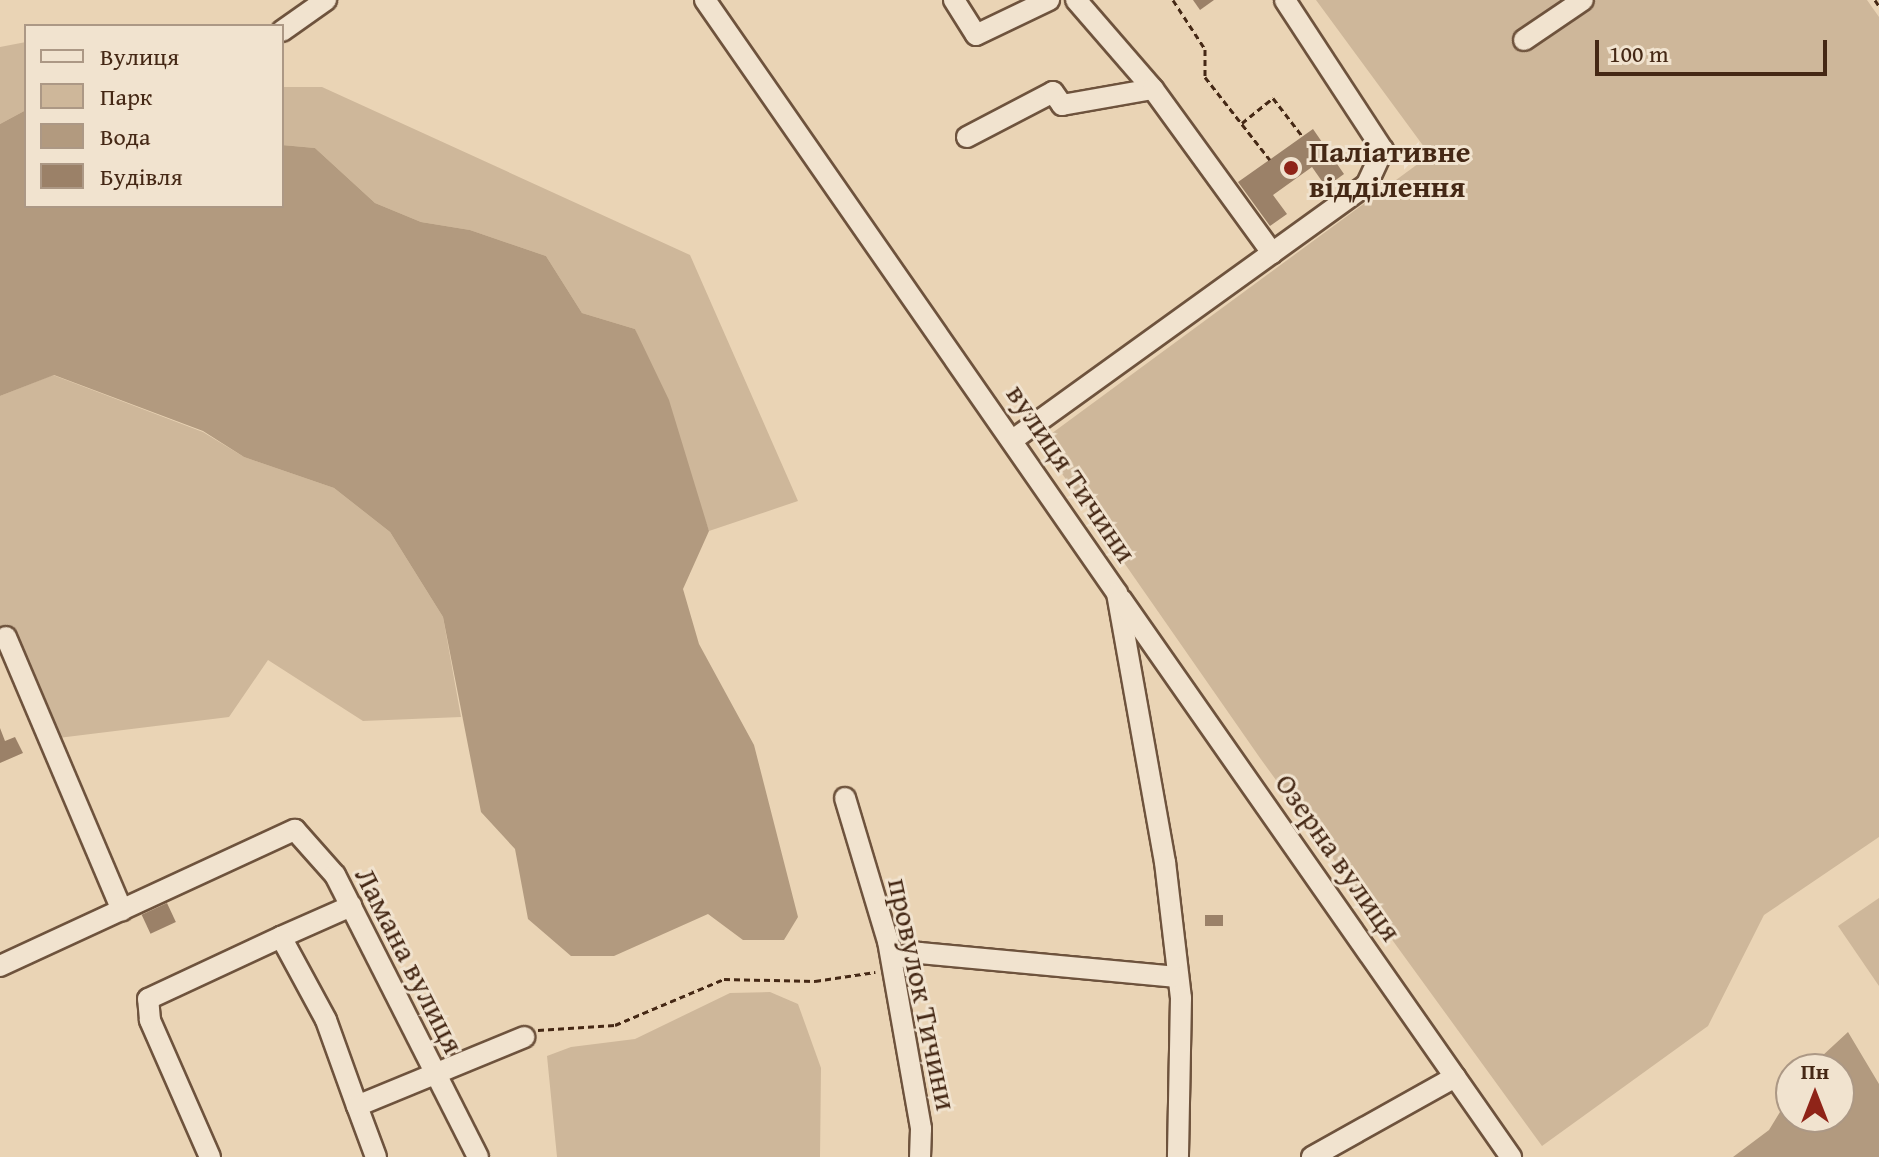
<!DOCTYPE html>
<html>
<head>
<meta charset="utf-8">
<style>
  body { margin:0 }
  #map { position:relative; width:1879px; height:1157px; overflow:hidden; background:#ead4b5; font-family:"Gentium Book Plus",serif }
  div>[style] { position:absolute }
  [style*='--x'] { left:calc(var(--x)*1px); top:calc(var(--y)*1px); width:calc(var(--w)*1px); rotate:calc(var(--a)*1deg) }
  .green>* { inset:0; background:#ceb79a }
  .water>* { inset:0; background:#b29a7f }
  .building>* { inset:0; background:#9b8168; transform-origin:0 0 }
  .path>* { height:3px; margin-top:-1.5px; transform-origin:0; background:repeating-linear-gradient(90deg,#452815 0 6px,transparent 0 10px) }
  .roads { filter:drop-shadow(2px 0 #6e533d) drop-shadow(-2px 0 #6e533d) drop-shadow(0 2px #6e533d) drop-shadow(0 -2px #6e533d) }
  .minor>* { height:20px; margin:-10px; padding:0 10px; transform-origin:10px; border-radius:10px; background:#f1e3cf }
  .dots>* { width:22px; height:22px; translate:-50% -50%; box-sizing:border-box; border:4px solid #f1e3cf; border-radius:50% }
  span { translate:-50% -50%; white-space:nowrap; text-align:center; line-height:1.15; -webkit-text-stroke:6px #f1e3cf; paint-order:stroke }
  .poi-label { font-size:30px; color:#452815; font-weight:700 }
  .left { translate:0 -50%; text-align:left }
  .street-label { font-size:30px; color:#452815 }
  .legend { position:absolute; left:24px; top:24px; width:260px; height:184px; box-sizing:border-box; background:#f1e3cf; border:2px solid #ac9885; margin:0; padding:10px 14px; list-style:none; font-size:24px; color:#452815 }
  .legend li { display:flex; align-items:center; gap:16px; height:40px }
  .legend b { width:40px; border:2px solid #ac9885 }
  .north { position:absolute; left:1775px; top:1053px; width:80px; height:80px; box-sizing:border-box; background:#f1e3cf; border:2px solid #ac9885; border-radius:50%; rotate:0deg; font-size:22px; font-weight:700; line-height:32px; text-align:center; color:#452815 }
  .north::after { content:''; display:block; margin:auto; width:28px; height:36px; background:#8f2418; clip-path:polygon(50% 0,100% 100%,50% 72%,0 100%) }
  .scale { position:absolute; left:1595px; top:40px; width:232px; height:36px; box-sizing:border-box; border:4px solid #452815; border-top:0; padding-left:10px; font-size:24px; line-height:28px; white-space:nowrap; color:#452815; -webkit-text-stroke:6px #f1e3cf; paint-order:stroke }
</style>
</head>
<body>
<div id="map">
  <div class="green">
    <div style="clip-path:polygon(1316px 0,1867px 0,1879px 17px,1879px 837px,1764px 915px,1708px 1026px,1542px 1146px,1260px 758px,1040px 442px,1430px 155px)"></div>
    <div style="clip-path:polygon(26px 42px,26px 110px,0 124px,0 47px)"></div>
    <div style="clip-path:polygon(282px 87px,322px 87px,690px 255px,798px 501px,709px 531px,635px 329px,582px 313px,546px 256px,470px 230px,421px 222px,375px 203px,315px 148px,282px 145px)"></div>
    <div style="clip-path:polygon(53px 375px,203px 432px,244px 457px,334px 488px,390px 532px,443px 617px,461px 717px,363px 721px,268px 660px,229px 717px,50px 739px,0 646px,0 396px)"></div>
    <div style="clip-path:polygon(1879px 898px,1879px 986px,1838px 926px)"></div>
    <div style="clip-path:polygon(770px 992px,798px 1004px,821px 1068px,820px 1157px,557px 1157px,547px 1056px,571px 1047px,635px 1039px,730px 993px)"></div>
  </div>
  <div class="water">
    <div style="clip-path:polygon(26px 110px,26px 206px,282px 206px,282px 145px,315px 148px,375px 203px,421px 222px,470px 230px,546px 256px,582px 313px,635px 329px,669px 400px,709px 531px,683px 589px,699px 644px,754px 745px,798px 917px,784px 940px,743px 940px,708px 914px,614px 956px,571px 956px,528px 919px,515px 849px,481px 812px,443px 617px,390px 532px,334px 488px,244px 457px,203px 431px,54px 375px,0 396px,0 124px)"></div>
    <div style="clip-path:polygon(1848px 1032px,1879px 1084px,1879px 1157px,1733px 1157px,1769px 1130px,1791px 1094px,1791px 1117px,1839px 1117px,1839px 1069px,1808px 1069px)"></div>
  </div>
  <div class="building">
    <div style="clip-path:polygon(1193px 0,1214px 0,1200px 10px)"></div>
    <div style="clip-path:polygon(1313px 129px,1344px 174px,1326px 187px,1312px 167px,1273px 195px,1287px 214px,1270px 226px,1238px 182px)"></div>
    <div style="clip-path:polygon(0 728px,5px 741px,15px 737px,23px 753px,0 763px)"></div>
    <div style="left:167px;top:903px;width:21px;height:28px;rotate:65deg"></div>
    <div style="left:1205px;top:915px;width:18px;height:11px"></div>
  </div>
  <div class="path">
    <div style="--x:1173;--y:0;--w:59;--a:56.9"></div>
    <div style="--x:1205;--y:49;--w:28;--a:90"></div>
    <div style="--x:1205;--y:77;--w:105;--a:51.9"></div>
    <div style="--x:1875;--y:0;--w:7;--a:56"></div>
    <div style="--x:1242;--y:123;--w:40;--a:-39"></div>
    <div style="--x:1273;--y:98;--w:49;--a:52.4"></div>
    <div style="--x:538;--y:1030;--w:77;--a:-3.7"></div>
    <div style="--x:615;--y:1025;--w:118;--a:-22.9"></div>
    <div style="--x:724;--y:979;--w:91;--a:1.3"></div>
    <div style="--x:815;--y:981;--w:61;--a:-8.5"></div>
  </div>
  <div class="roads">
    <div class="minor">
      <div style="--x:705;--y:0;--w:722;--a:55.21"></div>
      <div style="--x:1117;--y:593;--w:273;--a:79.9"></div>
      <div style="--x:1165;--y:862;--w:137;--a:83.3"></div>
      <div style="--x:1181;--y:998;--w:159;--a:91.1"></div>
      <div style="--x:954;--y:0;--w:41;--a:57.8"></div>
      <div style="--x:976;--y:35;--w:81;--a:-25.6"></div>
      <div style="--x:1076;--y:0;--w:118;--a:49.1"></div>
      <div style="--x:282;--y:31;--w:54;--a:-35.2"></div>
      <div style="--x:1524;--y:40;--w:71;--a:-34.1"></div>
      <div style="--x:967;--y:137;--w:97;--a:-27.6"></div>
      <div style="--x:1053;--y:92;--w:16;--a:55"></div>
      <div style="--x:1062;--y:105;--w:92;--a:-10"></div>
      <div style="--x:1153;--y:89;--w:203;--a:54"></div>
      <div style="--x:1014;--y:439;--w:435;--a:-35.8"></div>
      <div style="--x:1367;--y:184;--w:38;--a:-65"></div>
      <div style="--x:1383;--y:150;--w:179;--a:-123.2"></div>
      <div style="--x:1121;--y:599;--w:681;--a:55.05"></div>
      <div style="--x:6;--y:637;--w:297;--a:67"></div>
      <div style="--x:845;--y:798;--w:149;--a:73.3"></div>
      <div style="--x:888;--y:941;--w:191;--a:80"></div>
      <div style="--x:921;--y:1129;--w:28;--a:92"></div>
      <div style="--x:281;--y:937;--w:77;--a:-23.9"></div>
      <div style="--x:892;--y:959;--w:28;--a:-13"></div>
      <div style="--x:919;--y:953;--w:260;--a:5.3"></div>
      <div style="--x:0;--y:966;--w:325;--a:-24.8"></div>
      <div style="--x:295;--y:830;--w:60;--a:48.4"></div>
      <div style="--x:335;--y:875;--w:316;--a:63.1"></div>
      <div style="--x:210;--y:1157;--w:150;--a:-113.7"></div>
      <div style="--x:150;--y:1020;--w:21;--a:-95"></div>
      <div style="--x:148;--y:999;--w:147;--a:-25"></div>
      <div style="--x:281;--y:937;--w:94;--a:61.5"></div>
      <div style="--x:326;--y:1020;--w:91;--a:70.2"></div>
      <div style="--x:376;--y:1157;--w:54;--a:-110.4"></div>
      <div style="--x:357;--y:1106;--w:181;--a:-22.4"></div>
      <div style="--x:1312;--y:1157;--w:164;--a:-29.2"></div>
    </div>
  </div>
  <div class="dots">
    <div style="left:1291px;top:168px;background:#8f2418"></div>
  </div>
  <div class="poi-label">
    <span class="left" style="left:1309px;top:168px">Паліативне<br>відділення</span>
  </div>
  <div class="street-label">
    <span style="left:1072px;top:473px;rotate:56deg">вулиця Тичини</span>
    <span style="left:1339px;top:857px;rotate:55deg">Озерна вулиця</span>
    <span style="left:410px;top:960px;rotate:63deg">Ламана вулиця</span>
    <span style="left:923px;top:994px;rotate:78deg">провулок Тичини</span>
  </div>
  <ul class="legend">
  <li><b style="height:10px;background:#f1e3cf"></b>Вулиця</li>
  <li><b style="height:22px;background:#ceb79a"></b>Парк</li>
  <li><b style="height:22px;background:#b29a7f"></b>Вода</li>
  <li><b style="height:22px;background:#9b8168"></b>Будівля</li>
  </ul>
  <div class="north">Пн</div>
  <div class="scale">100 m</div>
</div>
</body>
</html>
